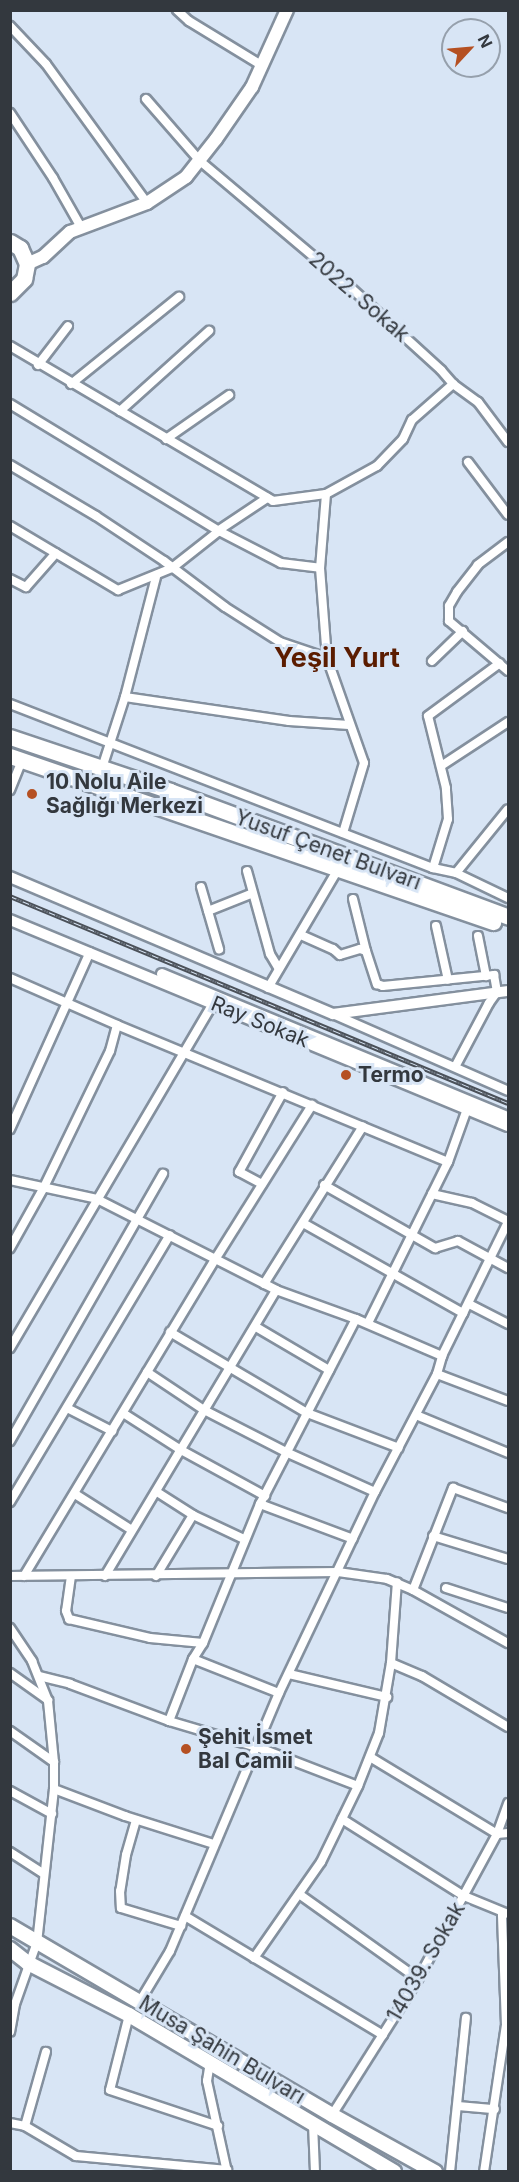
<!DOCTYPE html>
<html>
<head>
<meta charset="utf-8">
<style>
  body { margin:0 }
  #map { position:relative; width:519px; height:2182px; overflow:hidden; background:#d8e5f5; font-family:Inter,sans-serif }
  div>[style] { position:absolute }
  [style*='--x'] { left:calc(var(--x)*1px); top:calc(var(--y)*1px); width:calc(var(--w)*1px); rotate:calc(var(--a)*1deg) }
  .roads { filter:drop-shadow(2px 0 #84909e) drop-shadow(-2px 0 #84909e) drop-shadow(0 2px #84909e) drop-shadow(0 -2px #84909e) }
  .minor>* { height:8px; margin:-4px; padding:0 4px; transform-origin:4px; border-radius:4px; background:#fff }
  .tertiary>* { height:10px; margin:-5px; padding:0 5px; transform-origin:5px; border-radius:5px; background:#fff }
  .secondary>* { height:12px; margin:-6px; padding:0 6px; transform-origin:6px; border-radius:6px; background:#fff }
  .primary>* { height:14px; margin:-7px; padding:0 7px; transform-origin:7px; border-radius:7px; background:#fff }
  .trunk>* { height:15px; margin:-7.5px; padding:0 7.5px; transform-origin:7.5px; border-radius:7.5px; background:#fff }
  .rail>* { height:4.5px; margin-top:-2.25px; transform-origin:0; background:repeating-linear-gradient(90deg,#d8e5f5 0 7px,#4b5159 0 14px); box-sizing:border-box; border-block:2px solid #4b5159 }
  .dots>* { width:16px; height:16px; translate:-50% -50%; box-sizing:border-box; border:3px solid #d8e5f5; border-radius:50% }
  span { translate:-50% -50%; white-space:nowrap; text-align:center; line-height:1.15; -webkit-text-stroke:6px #d8e5f5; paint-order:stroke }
  .street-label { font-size:21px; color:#33383e }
  .poi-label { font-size:21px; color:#33383e; font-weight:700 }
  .left { translate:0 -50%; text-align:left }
  .district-label { font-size:27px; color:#5b1c00; font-weight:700 }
  .frame { position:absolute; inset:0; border:12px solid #33383e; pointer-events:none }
  .north { position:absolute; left:441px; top:18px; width:60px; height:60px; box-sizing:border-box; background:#d8e5f5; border:2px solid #96a0ac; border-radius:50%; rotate:64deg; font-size:16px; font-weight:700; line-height:24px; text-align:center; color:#33383e }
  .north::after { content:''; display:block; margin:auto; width:21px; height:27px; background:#b55022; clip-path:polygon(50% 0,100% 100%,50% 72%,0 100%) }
</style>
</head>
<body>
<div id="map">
  <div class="roads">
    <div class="minor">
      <div style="--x:177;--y:10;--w:16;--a:43"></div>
      <div style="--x:189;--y:21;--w:84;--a:31.4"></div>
      <div style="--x:10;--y:26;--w:52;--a:46.5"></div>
      <div style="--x:46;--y:64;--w:172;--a:54"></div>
      <div style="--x:146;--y:99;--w:82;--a:48.9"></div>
      <div style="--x:200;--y:161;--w:197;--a:40.1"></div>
      <div style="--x:351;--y:288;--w:122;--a:42.3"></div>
      <div style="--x:441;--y:370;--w:18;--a:49"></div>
      <div style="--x:453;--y:384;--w:31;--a:36"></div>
      <div style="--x:478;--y:402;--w:50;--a:53.1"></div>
      <div style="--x:10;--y:113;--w:78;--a:56.5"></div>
      <div style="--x:53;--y:178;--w:56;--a:60.3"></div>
      <div style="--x:10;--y:346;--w:305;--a:30.5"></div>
      <div style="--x:273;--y:501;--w:53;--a:-7.5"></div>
      <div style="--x:326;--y:494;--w:58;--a:-28.8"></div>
      <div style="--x:377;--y:466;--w:37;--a:-46"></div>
      <div style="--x:403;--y:439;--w:21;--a:-65"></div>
      <div style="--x:412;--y:420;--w:55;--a:-41.3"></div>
      <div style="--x:38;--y:365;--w:49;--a:-52.4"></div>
      <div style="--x:71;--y:384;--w:139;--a:-38.9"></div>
      <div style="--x:10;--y:404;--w:245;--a:31.3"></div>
      <div style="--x:219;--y:531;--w:70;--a:27.3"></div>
      <div style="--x:281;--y:563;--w:39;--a:7"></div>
      <div style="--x:120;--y:411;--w:120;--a:-42"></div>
      <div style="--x:166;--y:439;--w:77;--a:-34.9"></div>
      <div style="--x:468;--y:462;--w:66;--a:53"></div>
      <div style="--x:10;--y:465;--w:100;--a:30.7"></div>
      <div style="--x:96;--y:516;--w:82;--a:33.5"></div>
      <div style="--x:164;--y:561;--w:76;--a:37"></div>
      <div style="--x:225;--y:607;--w:65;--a:32.5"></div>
      <div style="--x:280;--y:642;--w:50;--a:18.8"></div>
      <div style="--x:326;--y:494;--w:74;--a:94.6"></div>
      <div style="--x:320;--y:568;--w:90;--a:85.6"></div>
      <div style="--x:327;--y:658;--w:111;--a:70.6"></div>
      <div style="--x:364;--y:763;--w:73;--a:106.7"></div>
      <div style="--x:10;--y:526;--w:126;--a:30.7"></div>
      <div style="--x:118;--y:590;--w:58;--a:-22.2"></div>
      <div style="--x:172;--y:568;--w:60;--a:-38.2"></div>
      <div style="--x:219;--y:530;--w:58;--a:-33.7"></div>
      <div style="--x:508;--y:542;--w:38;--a:143"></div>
      <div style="--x:478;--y:565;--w:34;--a:128"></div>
      <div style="--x:457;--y:592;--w:16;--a:120"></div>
      <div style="--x:449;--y:606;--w:15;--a:90"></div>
      <div style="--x:449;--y:621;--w:77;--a:40.3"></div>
      <div style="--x:10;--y:579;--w:18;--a:27"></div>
      <div style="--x:26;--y:587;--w:45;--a:-48.6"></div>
      <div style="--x:432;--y:661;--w:43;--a:-44.1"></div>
      <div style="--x:125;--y:697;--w:166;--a:8.3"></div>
      <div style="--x:289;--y:721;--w:60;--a:3.8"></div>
      <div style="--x:10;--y:704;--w:454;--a:21.2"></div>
      <div style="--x:433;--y:868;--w:24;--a:12"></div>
      <div style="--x:456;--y:873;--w:58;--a:25.7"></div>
      <div style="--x:441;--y:766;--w:80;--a:-33.3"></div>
      <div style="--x:102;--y:768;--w:75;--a:-72.1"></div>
      <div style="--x:125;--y:697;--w:124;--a:-75.5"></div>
      <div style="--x:10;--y:790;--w:32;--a:-68"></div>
      <div style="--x:433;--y:868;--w:51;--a:-73"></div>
      <div style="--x:448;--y:819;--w:31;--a:-94"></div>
      <div style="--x:446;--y:788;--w:74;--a:-104"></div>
      <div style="--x:428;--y:716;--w:89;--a:-36.4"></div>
      <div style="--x:247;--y:871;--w:86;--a:74.5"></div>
      <div style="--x:270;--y:954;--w:17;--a:59"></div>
      <div style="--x:456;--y:873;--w:82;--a:-50.9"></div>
      <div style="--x:201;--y:887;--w:65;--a:73.8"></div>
      <div style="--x:353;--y:899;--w:54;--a:76"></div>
      <div style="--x:208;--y:911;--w:48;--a:-21.8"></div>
      <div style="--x:436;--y:926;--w:55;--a:77.5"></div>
      <div style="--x:301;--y:935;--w:35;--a:24"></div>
      <div style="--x:333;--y:949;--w:9;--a:41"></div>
      <div style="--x:340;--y:955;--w:21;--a:-17"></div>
      <div style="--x:360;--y:949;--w:6;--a:18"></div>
      <div style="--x:366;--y:951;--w:35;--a:72"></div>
      <div style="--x:377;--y:984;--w:6;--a:18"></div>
      <div style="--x:383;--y:986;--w:112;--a:-5.7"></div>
      <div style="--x:494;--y:975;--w:17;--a:80"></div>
      <div style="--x:497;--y:992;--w:14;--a:126"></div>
      <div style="--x:489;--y:1003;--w:72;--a:118"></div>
      <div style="--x:478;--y:936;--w:41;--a:78.7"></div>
      <div style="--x:10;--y:978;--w:117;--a:23.7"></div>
      <div style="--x:117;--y:1025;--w:27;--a:105"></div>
      <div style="--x:110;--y:1051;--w:153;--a:115.9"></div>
      <div style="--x:43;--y:1189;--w:68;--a:119.2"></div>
      <div style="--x:268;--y:988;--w:138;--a:-59.5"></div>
      <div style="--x:333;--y:1014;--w:191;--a:23.7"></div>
      <div style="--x:117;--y:1025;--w:358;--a:22.5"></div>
      <div style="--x:10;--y:1129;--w:194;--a:-65.7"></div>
      <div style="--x:10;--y:1180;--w:89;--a:12.3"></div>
      <div style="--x:97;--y:1199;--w:201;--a:26.9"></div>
      <div style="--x:276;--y:1290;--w:85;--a:19.9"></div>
      <div style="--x:356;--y:1319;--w:94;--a:23.3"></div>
      <div style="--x:262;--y:1184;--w:26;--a:-152"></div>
      <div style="--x:239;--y:1172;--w:91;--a:-61.2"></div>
      <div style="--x:324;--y:1185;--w:128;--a:29.6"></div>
      <div style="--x:435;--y:1248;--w:24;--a:-17"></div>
      <div style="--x:458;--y:1241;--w:57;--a:28.4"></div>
      <div style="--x:432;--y:1194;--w:41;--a:12.7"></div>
      <div style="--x:472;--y:1203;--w:40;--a:26.6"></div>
      <div style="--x:303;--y:1223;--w:184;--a:29.4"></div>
      <div style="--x:264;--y:1284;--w:186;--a:-57.9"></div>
      <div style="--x:469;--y:1304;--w:44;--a:27.1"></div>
      <div style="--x:368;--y:1323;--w:180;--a:-63.6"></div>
      <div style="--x:448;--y:1162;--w:56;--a:-70.3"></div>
      <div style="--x:256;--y:1327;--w:85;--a:30.5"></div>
      <div style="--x:170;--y:1332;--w:159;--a:30.6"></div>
      <div style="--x:307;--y:1413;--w:98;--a:20.8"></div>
      <div style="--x:10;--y:1348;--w:400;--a:-59.5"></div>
      <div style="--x:147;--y:1372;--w:69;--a:33.7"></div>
      <div style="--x:204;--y:1410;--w:94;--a:27.1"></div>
      <div style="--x:288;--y:1453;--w:95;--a:24.1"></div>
      <div style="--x:437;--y:1374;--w:76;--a:20.8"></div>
      <div style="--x:67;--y:1408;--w:51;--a:27.1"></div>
      <div style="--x:123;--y:1413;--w:69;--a:32.5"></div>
      <div style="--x:181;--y:1450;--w:96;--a:28.7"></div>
      <div style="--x:416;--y:1415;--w:100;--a:22.4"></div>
      <div style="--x:10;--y:1441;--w:308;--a:-60.2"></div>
      <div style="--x:157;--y:1492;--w:43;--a:32.6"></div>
      <div style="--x:193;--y:1515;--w:56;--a:25.2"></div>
      <div style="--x:75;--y:1494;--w:67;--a:32.3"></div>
      <div style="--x:10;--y:1502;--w:311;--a:-59.1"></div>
      <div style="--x:260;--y:1504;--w:99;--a:20.6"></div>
      <div style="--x:433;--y:1536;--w:78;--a:17"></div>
      <div style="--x:10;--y:1576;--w:328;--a:-0.7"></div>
      <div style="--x:338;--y:1572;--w:49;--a:8.1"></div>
      <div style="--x:387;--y:1579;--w:28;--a:23"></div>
      <div style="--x:413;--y:1590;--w:109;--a:29.2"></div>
      <div style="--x:24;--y:1576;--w:371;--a:-58.9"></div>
      <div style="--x:216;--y:1258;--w:181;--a:-57.9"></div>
      <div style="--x:71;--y:1576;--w:35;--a:98"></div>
      <div style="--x:66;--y:1611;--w:9;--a:69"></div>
      <div style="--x:69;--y:1619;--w:83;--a:13.2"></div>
      <div style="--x:150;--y:1638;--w:53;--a:5.4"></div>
      <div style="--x:105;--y:1576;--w:333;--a:-59.1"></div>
      <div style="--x:156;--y:1576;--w:71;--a:-58.8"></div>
      <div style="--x:446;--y:1588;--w:65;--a:17.9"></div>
      <div style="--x:413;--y:1590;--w:110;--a:-68.6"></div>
      <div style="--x:453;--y:1488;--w:59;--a:20"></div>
      <div style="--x:10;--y:1628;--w:40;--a:56"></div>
      <div style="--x:32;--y:1661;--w:43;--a:68.2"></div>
      <div style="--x:48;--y:1701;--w:61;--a:84.4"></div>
      <div style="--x:54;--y:1762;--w:27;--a:90"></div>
      <div style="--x:54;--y:1789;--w:154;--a:96.3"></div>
      <div style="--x:37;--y:1942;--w:66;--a:109.5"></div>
      <div style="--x:15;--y:2004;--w:28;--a:100"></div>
      <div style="--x:193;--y:1659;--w:92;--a:21.6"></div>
      <div style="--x:391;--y:1663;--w:34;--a:23"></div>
      <div style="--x:422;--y:1676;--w:100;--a:30.7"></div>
      <div style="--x:10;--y:1673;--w:47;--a:35.4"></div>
      <div style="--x:289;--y:1674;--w:101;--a:13.2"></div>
      <div style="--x:39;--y:1676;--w:32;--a:14"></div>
      <div style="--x:70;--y:1684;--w:106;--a:20.5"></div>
      <div style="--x:169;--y:1721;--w:92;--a:16.5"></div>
      <div style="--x:257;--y:1747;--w:108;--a:21.1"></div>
      <div style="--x:169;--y:1721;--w:66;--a:-68.8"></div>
      <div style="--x:193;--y:1659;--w:19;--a:-58"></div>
      <div style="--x:203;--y:1643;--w:150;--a:-67.7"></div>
      <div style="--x:260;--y:1504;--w:208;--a:-62.6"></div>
      <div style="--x:10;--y:1731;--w:54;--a:35.2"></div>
      <div style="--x:370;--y:1757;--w:149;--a:31.2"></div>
      <div style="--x:497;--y:1834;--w:11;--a:-5"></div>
      <div style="--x:54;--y:1789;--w:76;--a:20.8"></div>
      <div style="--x:125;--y:1816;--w:93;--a:17.5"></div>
      <div style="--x:10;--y:1791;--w:48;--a:28.7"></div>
      <div style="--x:342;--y:1819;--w:144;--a:32.3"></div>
      <div style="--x:464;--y:1896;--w:48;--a:22.2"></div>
      <div style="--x:136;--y:1820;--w:36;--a:106"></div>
      <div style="--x:126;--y:1855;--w:36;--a:99"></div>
      <div style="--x:120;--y:1891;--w:17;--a:87"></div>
      <div style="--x:121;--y:1908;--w:63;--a:16.7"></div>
      <div style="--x:10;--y:1852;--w:40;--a:32.9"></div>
      <div style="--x:299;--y:1894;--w:146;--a:35.5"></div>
      <div style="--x:185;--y:1916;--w:231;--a:31"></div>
      <div style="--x:254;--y:1958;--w:117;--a:-55.1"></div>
      <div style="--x:321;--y:1862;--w:85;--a:-64"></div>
      <div style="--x:358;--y:1786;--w:57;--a:-68.4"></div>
      <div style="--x:379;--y:1733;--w:71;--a:-80.3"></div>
      <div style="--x:391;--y:1663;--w:81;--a:-85.8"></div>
      <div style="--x:140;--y:2001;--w:58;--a:-59"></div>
      <div style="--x:170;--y:1951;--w:280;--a:-67.1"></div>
      <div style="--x:279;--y:1693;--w:223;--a:-64.5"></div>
      <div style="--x:375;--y:1492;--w:133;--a:-62.3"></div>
      <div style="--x:437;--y:1374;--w:19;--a:-74"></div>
      <div style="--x:442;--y:1356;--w:149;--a:-63.8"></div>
      <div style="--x:129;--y:2015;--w:77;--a:104.2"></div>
      <div style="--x:110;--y:2090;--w:114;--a:18.4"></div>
      <div style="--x:210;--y:2062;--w:19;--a:99"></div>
      <div style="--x:207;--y:2081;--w:93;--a:77.6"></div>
      <div style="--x:458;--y:2106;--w:37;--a:5"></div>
      <div style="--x:332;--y:2115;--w:161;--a:-57.7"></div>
      <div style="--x:418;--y:1979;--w:165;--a:-61.4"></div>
      <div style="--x:497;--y:1834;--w:33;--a:-70"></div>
      <div style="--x:10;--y:2123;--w:15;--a:11"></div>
      <div style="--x:25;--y:2126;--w:59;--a:30.5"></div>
      <div style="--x:76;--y:2156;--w:152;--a:5.3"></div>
      <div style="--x:313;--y:2124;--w:48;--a:87.6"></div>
      <div style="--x:25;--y:2126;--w:77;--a:-74.2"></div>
      <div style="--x:450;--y:2172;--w:155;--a:-84.1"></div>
      <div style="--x:484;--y:2172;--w:149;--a:-81.5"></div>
      <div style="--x:506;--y:2025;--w:111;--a:-92.1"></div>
    </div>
    <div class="tertiary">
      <div style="--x:10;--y:877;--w:351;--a:23"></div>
      <div style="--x:333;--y:1014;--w:177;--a:-7.5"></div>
      <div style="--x:10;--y:920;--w:539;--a:22.47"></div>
      <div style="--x:162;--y:974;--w:374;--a:22.5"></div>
    </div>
    <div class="secondary">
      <div style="--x:27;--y:264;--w:17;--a:-24"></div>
      <div style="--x:43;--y:257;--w:37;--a:-43"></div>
      <div style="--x:70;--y:232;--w:82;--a:-20.6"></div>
      <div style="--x:147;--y:203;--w:47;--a:-33.7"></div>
      <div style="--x:186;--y:177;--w:48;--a:-51.7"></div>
      <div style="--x:216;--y:139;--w:63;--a:-55.3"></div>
      <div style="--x:252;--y:87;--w:85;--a:-65.6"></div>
    </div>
    <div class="primary">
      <div style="--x:10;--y:1926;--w:373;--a:30.4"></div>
      <div style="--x:332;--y:2115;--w:118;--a:29"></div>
      <div style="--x:10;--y:1949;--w:23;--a:38"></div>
      <div style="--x:28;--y:1963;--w:114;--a:27.2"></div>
      <div style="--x:129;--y:2015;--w:308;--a:30.6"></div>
    </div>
    <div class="trunk">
      <div style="--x:10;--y:242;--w:12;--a:31"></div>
      <div style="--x:20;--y:248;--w:17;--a:66"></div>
      <div style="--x:27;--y:264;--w:15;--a:101"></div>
      <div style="--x:24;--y:279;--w:20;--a:135"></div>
      <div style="--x:10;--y:737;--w:169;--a:18.6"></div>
      <div style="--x:170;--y:791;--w:361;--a:20.4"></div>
      <div style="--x:10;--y:756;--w:511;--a:18.97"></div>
    </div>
  </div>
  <div class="rail">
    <div style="--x:10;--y:896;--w:539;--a:22.57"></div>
  </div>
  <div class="dots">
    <div style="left:32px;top:794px;background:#b55022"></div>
    <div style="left:346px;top:1075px;background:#b55022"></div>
    <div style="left:186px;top:1749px;background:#b55022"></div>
  </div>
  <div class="street-label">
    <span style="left:359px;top:297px;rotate:41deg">2022. Sokak</span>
    <span style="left:328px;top:850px;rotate:20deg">Yusuf Çenet Bulvarı</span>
    <span style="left:260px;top:1022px;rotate:22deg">Ray Sokak</span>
    <span style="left:426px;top:1962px;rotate:-60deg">14039. Sokak</span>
    <span style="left:222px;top:2050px;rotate:31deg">Musa Şahin Bulvarı</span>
  </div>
  <div class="poi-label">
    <span class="left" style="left:46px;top:794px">10 Nolu Aile<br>Sağlığı Merkezi</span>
    <span class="left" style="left:358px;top:1075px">Termo</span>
    <span class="left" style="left:198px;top:1749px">Şehit İsmet<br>Bal Camii</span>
  </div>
  <div class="district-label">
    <span style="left:337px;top:658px">Yeşil Yurt</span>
  </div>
  <div class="frame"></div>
  <div class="north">N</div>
</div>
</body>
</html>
